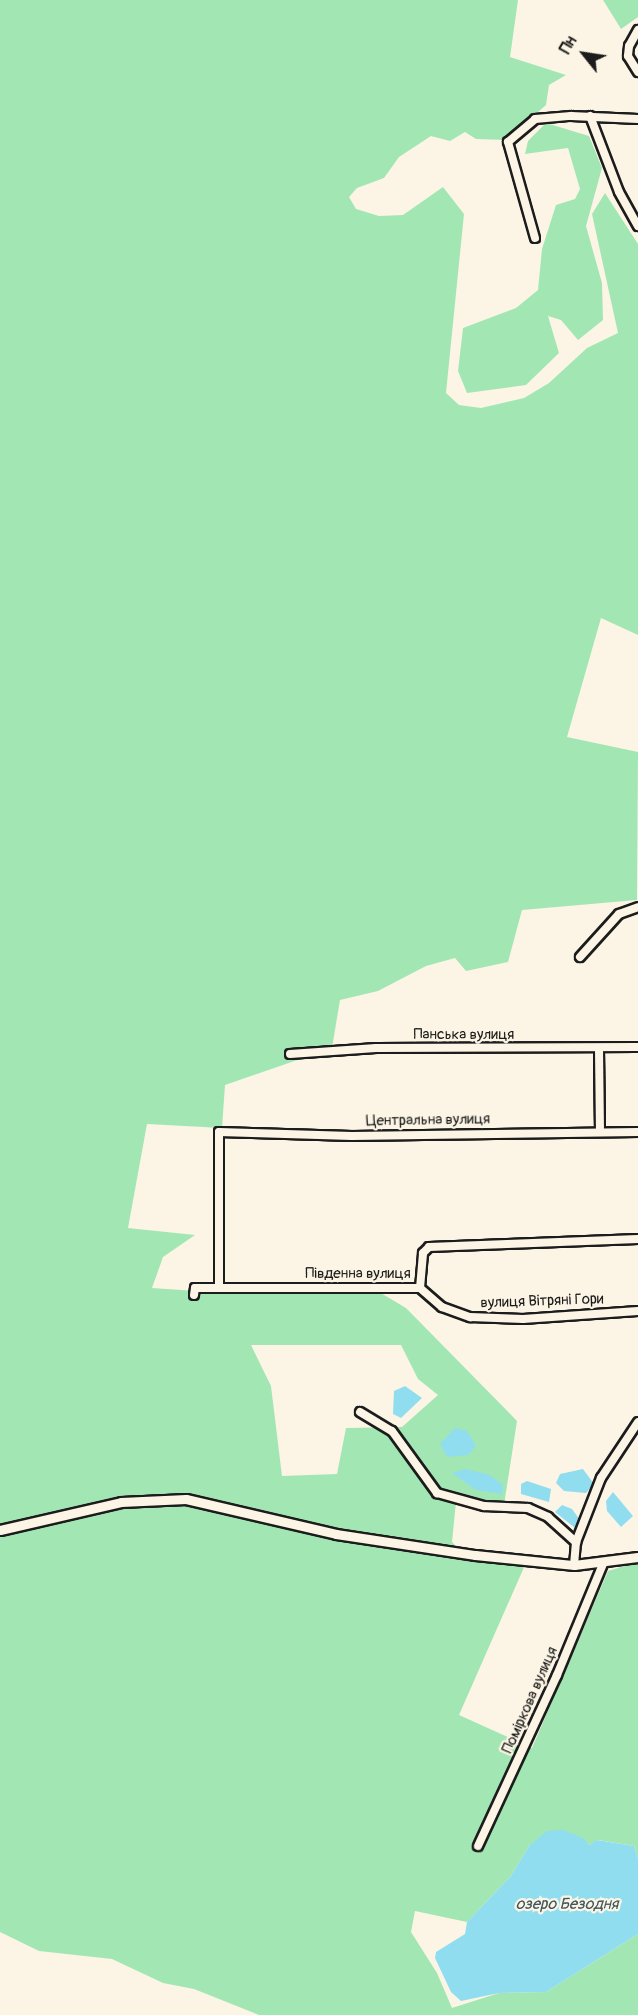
<!DOCTYPE html>
<html>
<head>
<meta charset="utf-8">
<style>
  body { margin:0 }
  #map { position:relative; width:638px; height:2015px; overflow:hidden; background:#fcf5e5; font-family:Pangolin,sans-serif }
  div>[style] { position:absolute }
  [style*='--x'] { left:calc(var(--x)*1px); top:calc(var(--y)*1px); width:calc(var(--w)*1px); rotate:calc(var(--a)*1deg) }
  .green>* { inset:0; background:#a2e7b3 }
  .water>* { inset:0; background:#90ddf0 }
  .roads { filter:drop-shadow(2px 0 #1c1c1c) drop-shadow(-2px 0 #1c1c1c) drop-shadow(0 2px #1c1c1c) drop-shadow(0 -2px #1c1c1c) }
  .minor>* { height:8px; margin:-4px; padding:0 4px; transform-origin:4px; border-radius:4px; background:#fcf5e5 }
  .tertiary>* { height:9px; margin:-4.5px; padding:0 4.5px; transform-origin:4.5px; border-radius:4.5px; background:#fcf5e5 }
  span { translate:-50% -50%; white-space:nowrap; text-align:center; line-height:1.15; -webkit-text-stroke:4.5px #fcf5e5; paint-order:stroke }
  .street-label { font-size:15px; color:#1c1c1c }
  .water-label { font-size:16px; color:#3f565c; font-style:italic }
  .north { position:absolute; left:554px; top:24px; width:60px; height:60px; -webkit-text-stroke:4px #fcf5e5; paint-order:stroke; rotate:300deg; font-size:16px; font-weight:700; line-height:24px; text-align:center; color:#1c1c1c }
  .north::after { content:''; display:block; margin:auto; width:21px; height:27px; background:#1c1c1c; clip-path:polygon(50% 0,100% 100%,50% 72%,0 100%) }
</style>
</head>
<body>
<div id="map">
  <div class="green">
    <div style="clip-path:polygon(evenodd,0 0,518px 0,510px 57px,566px 75px,549px 85px,546px 105px,506px 140px,476px 139px,465px 132px,450px 141px,431px 136px,399px 157px,384px 178px,357px 188px,349px 197px,356px 209px,379px 216px,403px 215px,443px 187px,464px 214px,446px 393px,459px 405px,481px 408px,524px 398px,549px 383px,587px 348px,618px 333px,592px 214px,605px 193px,638px 244px,638px 635px,601px 618px,567px 737px,638px 752px,637px 900px,522px 910px,508px 962px,466px 971px,455px 958px,426px 966px,378px 991px,340px 1000px,332px 1048px,225px 1085px,222px 1128px,147px 1124px,128px 1228px,195px 1235px,163px 1257px,152px 1288px,226px 1293px,374px 1289px,406px 1308px,517px 1421px,504px 1505px,456px 1502px,452px 1542px,462px 1553px,525px 1565px,459px 1715px,532px 1748px,608px 1571px,638px 1562px,638px 1858px,634px 1846px,598px 1840px,589px 1845px,558px 1833px,529px 1846px,511px 1876px,467px 1922px,415px 1911px,411px 1932px,437px 1973px,452px 2008px,499px 1993px,546px 1992px,638px 1934px,638px 2015px,259px 2015px,194px 1989px,163px 1983px,112px 1959px,39px 1951px,0 1932px,0 0,251px 1345px,401px 1345px,418px 1379px,438px 1395px,402px 1427px,346px 1428px,337px 1474px,282px 1476px,271px 1386px,251px 1345px)"></div>
    <div style="clip-path:polygon(603px 0,638px 0,638px 17px,621px 29px)"></div>
    <div style="clip-path:polygon(546px 123px,589px 136px,602px 168px,586px 226px,602px 283px,603px 320px,578px 340px,561px 320px,548px 316px,559px 353px,526px 385px,467px 393px,458px 371px,463px 328px,516px 308px,538px 290px,542px 249px,556px 205px,575px 199px,580px 189px,568px 148px,525px 154px,528px 141px)"></div>
  </div>
  <div class="water">
    <div style="clip-path:polygon(405px 1386px,422px 1398px,401px 1418px,393px 1414px,394px 1391px)"></div>
    <div style="clip-path:polygon(455px 1428px,467px 1431px,476px 1446px,468px 1455px,447px 1457px,440px 1444px)"></div>
    <div style="clip-path:polygon(465px 1469px,490px 1475px,503px 1485px,502px 1494px,476px 1490px,452px 1473px)"></div>
    <div style="clip-path:polygon(583px 1469px,594px 1484px,586px 1493px,564px 1491px,556px 1483px,560px 1474px)"></div>
    <div style="clip-path:polygon(527px 1481px,551px 1489px,549px 1502px,521px 1494px,521px 1484px)"></div>
    <div style="clip-path:polygon(613px 1492px,633px 1516px,621px 1527px,607px 1511px,606px 1501px)"></div>
    <div style="clip-path:polygon(562px 1505px,572px 1509px,580px 1520px,575px 1528px,555px 1512px)"></div>
    <div style="clip-path:polygon(563px 1830px,583px 1838px,589px 1845px,597px 1840px,634px 1846px,638px 1858px,638px 1934px,546px 1992px,499px 1993px,461px 2001px,451px 1992px,435px 1958px,436px 1952px,465px 1934px,467px 1922px,511px 1876px,529px 1846px,547px 1831px)"></div>
  </div>
  <div class="roads">
    <div class="minor">
      <div style="--x:638;--y:30;--w:18;--a:119"></div>
      <div style="--x:629;--y:46;--w:10;--a:96"></div>
      <div style="--x:628;--y:56;--w:19;--a:58"></div>
      <div style="--x:590;--y:116;--w:81;--a:69.1"></div>
      <div style="--x:619;--y:192;--w:39;--a:61"></div>
      <div style="--x:535;--y:238;--w:100;--a:-105.7"></div>
      <div style="--x:508;--y:142;--w:35;--a:-40"></div>
      <div style="--x:535;--y:119;--w:36;--a:-5"></div>
      <div style="--x:571;--y:116;--w:67;--a:2.6"></div>
      <div style="--x:580;--y:957;--w:58;--a:-47.8"></div>
      <div style="--x:619;--y:914;--w:20;--a:-20"></div>
      <div style="--x:599;--y:1050;--w:82;--a:89.3"></div>
      <div style="--x:290;--y:1054;--w:86;--a:-4"></div>
      <div style="--x:376;--y:1048;--w:262;--a:-0.2"></div>
      <div style="--x:219;--y:1288;--w:156;--a:-90"></div>
      <div style="--x:219;--y:1132;--w:133;--a:1.7"></div>
      <div style="--x:352;--y:1136;--w:286;--a:-0.8"></div>
      <div style="--x:420;--y:1288;--w:35;--a:-85"></div>
      <div style="--x:423;--y:1253;--w:8;--a:-45"></div>
      <div style="--x:429;--y:1247;--w:209;--a:-2.2"></div>
      <div style="--x:420;--y:1288;--w:29;--a:41"></div>
      <div style="--x:442;--y:1307;--w:30;--a:20"></div>
      <div style="--x:470;--y:1317;--w:53;--a:2.2"></div>
      <div style="--x:523;--y:1319;--w:115;--a:-4"></div>
      <div style="--x:194;--y:1295;--w:7;--a:-82"></div>
      <div style="--x:195;--y:1288;--w:225;--a:0"></div>
      <div style="--x:360;--y:1412;--w:37;--a:31"></div>
      <div style="--x:392;--y:1431;--w:77;--a:54"></div>
      <div style="--x:437;--y:1493;--w:49;--a:15.5"></div>
      <div style="--x:484;--y:1506;--w:44;--a:2.6"></div>
      <div style="--x:528;--y:1508;--w:22;--a:24"></div>
      <div style="--x:548;--y:1517;--w:38;--a:42"></div>
      <div style="--x:574;--y:1565;--w:23;--a:-85"></div>
      <div style="--x:576;--y:1542;--w:69;--a:-68.7"></div>
      <div style="--x:601;--y:1478;--w:67;--a:-56.5"></div>
      <div style="--x:478;--y:1846;--w:188;--a:-65.2"></div>
      <div style="--x:557;--y:1675;--w:120;--a:-67.5"></div>
    </div>
    <div class="tertiary">
      <div style="--x:0;--y:1530;--w:124;--a:-13"></div>
      <div style="--x:121;--y:1502;--w:65;--a:-2.6"></div>
      <div style="--x:186;--y:1499;--w:154;--a:13.1"></div>
      <div style="--x:336;--y:1534;--w:141;--a:8.6"></div>
      <div style="--x:475;--y:1555;--w:100;--a:5.8"></div>
      <div style="--x:574;--y:1565;--w:64;--a:-7.1"></div>
    </div>
  </div>
  <div class="street-label">
    <span style="left:464px;top:1035px">Панська вулиця</span>
    <span style="left:428px;top:1120px;rotate:-1deg">Центральна вулиця</span>
    <span style="left:358px;top:1274px">Південна вулиця</span>
    <span style="left:542px;top:1301px;rotate:-2deg">вулиця Вітряні Гори</span>
    <span style="left:530px;top:1700px;rotate:-66deg">Поміркова вулиця</span>
  </div>
  <div class="water-label">
    <span style="left:567px;top:1904px">озеро Безодня</span>
  </div>
  <div class="north">Пн</div>
</div>
</body>
</html>
